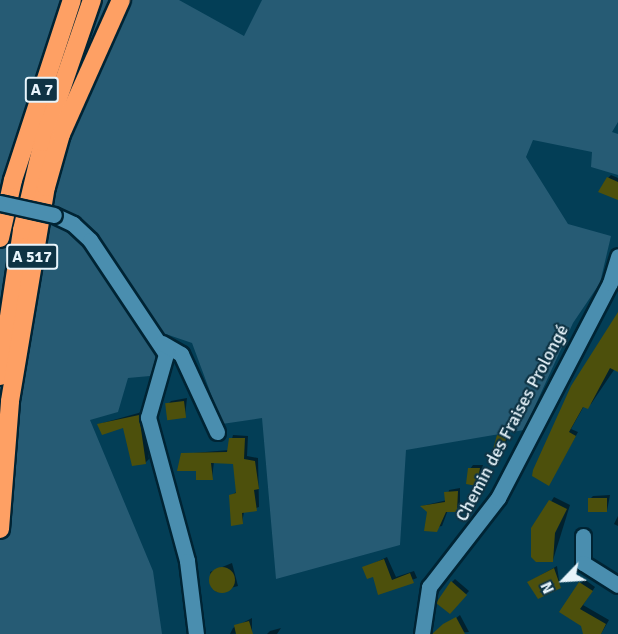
<!DOCTYPE html>
<html>
<head>
<meta charset="utf-8">
<style>
  body { margin:0 }
  #map { position:relative; width:618px; height:634px; overflow:hidden; background:#033e56; font-family:Signika,sans-serif }
  div>[style] { position:absolute }
  [style*='--x'] { left:calc(var(--x)*1px); top:calc(var(--y)*1px); width:calc(var(--w)*1px); rotate:calc(var(--a)*1deg) }
  .green>* { inset:0; background:#265b74 }
  .shadow>* { inset:0; background:#0007 }
  .building>* { inset:0; background:#4d500c; transform-origin:0 0 }
  .round { border-radius:50% }
  .roads { filter:drop-shadow(2px 0 #002434) drop-shadow(-2px 0 #002434) drop-shadow(0 2px #002434) drop-shadow(0 -2px #002434) }
  .minor>* { height:15px; margin:-7.5px; padding:0 7.5px; transform-origin:7.5px; border-radius:7.5px; background:#4a8eaf }
  .highway>* { height:18px; margin:-9px; padding:0 9px; transform-origin:9px; border-radius:9px; background:#fea064 }
  .bridges { filter:drop-shadow(2px 0 #002434) drop-shadow(-2px 0 #002434) drop-shadow(0 2px #002434) drop-shadow(0 -2px #002434) }
  .minor-bridge>* { height:15px; margin:-7.5px; padding:0 7.5px; transform-origin:7.5px; border-radius:7.5px; background:#4a8eaf }
  span { translate:-50% -50%; white-space:nowrap; text-align:center; line-height:1.15; -webkit-text-stroke:4.5px #0e3344; paint-order:stroke }
  .shield-label span { padding:2px 4px; background:#0e3344; border:2px solid; border-radius:4px; -webkit-text-stroke-width:0 }
  .shield-label { font-size:16px; color:#e7f4fb; font-weight:700 }
  .street-label { font-size:18px; color:#e7f4fb }
  .north { position:absolute; left:534px; top:550px; width:60px; height:60px; -webkit-text-stroke:4px #0e3344; paint-order:stroke; rotate:245deg; font-size:16px; font-weight:700; line-height:24px; text-align:center; color:#e7f4fb }
  .north::after { content:''; display:block; margin:auto; width:21px; height:27px; background:#e7f4fb; clip-path:polygon(50% 0,100% 100%,50% 72%,0 100%) }
</style>
</head>
<body>
<div id="map">
  <div class="green">
    <div style="clip-path:polygon(0 0,179px 0,244px 36px,262px 0,618px 0,618px 122px,612px 132px,618px 134px,618px 175px,591px 167px,592px 152px,533px 140px,526px 157px,568px 224px,611px 236px,600px 283px,573px 323px,524px 430px,406px 450px,400px 545px,276px 579px,262px 418px,222px 424px,192px 343px,148px 328px,157px 364px,150px 376px,128px 378px,118px 412px,90px 420px,153px 571px,162px 634px,0 634px)"></div>
  </div>
  <div class="shadow">
    <div style="clip-path:polygon(611px 175px,618px 178px,618px 194px,608px 178px)"></div>
    <div style="clip-path:polygon(618px 315px,618px 364px,591px 404px,584px 406px,571px 429px,578px 432px,549px 484px,534px 475px)"></div>
    <div style="clip-path:polygon(187px 398px,185px 416px,167px 405px,171px 401px)"></div>
    <div style="clip-path:polygon(142px 412px,149px 459px,145px 463px,124px 427px,99px 424px)"></div>
    <div style="clip-path:polygon(502px 432px,510px 432px,502px 453px,498px 436px)"></div>
    <div style="clip-path:polygon(233px 435px,248px 436px,247px 456px,258px 458px,259px 507px,244px 512px,242px 523px,230px 496px,238px 491px,234px 463px,214px 462px,212px 478px,182px 454px,229px 450px)"></div>
    <div style="clip-path:polygon(473px 465px,483px 465px,477px 484px,470px 469px)"></div>
    <div style="clip-path:polygon(460px 488px,460px 507px,448px 510px,442px 526px,426px 529px,428px 511px,422px 506px,447px 500px,449px 490px)"></div>
    <div style="clip-path:polygon(610px 495px,607px 511px,589px 500px,593px 496px)"></div>
    <div style="clip-path:polygon(554px 497px,570px 505px,553px 560px,533px 529px)"></div>
    <div style="clip-path:polygon(618px 516px,618px 526px,614px 524px)"></div>
    <div style="clip-path:polygon(387px 557px,396px 577px,414px 571px,417px 578px,379px 593px,374px 575px,364px 568px)"></div>
    <div style="clip-path:polygon(232px 563px,238px 586px,216px 592px,210px 572px)"></div>
    <div style="clip-path:polygon(557px 566px,560px 587px,532px 580px)"></div>
    <div style="clip-path:polygon(455px 579px,469px 591px,450px 612px,452px 582px)"></div>
    <div style="clip-path:polygon(584px 579px,595px 587px,583px 605px,609px 620px,601px 634px,585px 634px,582px 625px,561px 611px)"></div>
    <div style="clip-path:polygon(460px 615px,469px 632px,444px 634px,446px 626px)"></div>
    <div style="clip-path:polygon(252px 618px,252px 633px,230px 634px,233px 628px)"></div>
    <div style="clip-path:polygon(281px 628px,277px 634px,267px 634px,270px 631px)"></div>
  </div>
  <div class="building">
    <div style="clip-path:polygon(607px 177px,618px 182px,618px 200px,598px 192px)"></div>
    <div style="clip-path:polygon(618px 312px,618px 372px,610px 368px,588px 409px,583px 407px,569px 432px,576px 436px,549px 486px,532px 476px,533px 470px,571px 386px)"></div>
    <div style="left:184px;top:401px;width:17px;height:19px;rotate:83deg"></div>
    <div style="clip-path:polygon(139px 415px,146px 464px,132px 466px,123px 428px,102px 435px,97px 424px)"></div>
    <div style="clip-path:polygon(497px 435px,507px 435px,502px 455px,492px 453px)"></div>
    <div style="clip-path:polygon(229px 438px,245px 438px,244px 459px,255px 461px,259px 489px,254px 490px,257px 511px,242px 513px,243px 524px,231px 526px,229px 495px,236px 493px,233px 464px,211px 463px,213px 480px,196px 480px,196px 471px,177px 471px,181px 453px,227px 452px)"></div>
    <div style="clip-path:polygon(468px 468px,480px 468px,477px 486px,466px 484px)"></div>
    <div style="clip-path:polygon(458px 491px,457px 512px,446px 512px,437px 532px,424px 531px,427px 512px,420px 506px,445px 502px,444px 492px)"></div>
    <div style="left:607px;top:498px;width:14px;height:19px;rotate:90deg"></div>
    <div style="clip-path:polygon(549px 500px,567px 509px,555px 533px,553px 562px,536px 562px,531px 557px,531px 528px)"></div>
    <div style="clip-path:polygon(384px 559px,392px 580px,410px 573px,414px 583px,378px 595px,373px 577px,367px 579px,362px 567px)"></div>
    <div class="round" style="left:209px;top:567px;width:26px;height:26px"></div>
    <div style="clip-path:polygon(554px 568px,561px 588px,538px 599px,527px 582px)"></div>
    <div style="clip-path:polygon(451px 581px,467px 595px,450px 614px,436px 603px)"></div>
    <div style="clip-path:polygon(579px 582px,593px 591px,580px 609px,606px 624px,601px 634px,583px 634px,581px 626px,559px 612px)"></div>
    <div style="clip-path:polygon(456px 617px,465px 634px,432px 634px,443px 624px)"></div>
    <div style="clip-path:polygon(249px 621px,253px 634px,236px 634px,234px 625px)"></div>
  </div>
  <div class="roads">
    <div class="minor">
      <div style="--x:54;--y:215;--w:21;--a:25"></div>
      <div style="--x:73;--y:224;--w:23;--a:43"></div>
      <div style="--x:90;--y:240;--w:137;--a:56.3"></div>
      <div style="--x:166;--y:354;--w:66;--a:105.9"></div>
      <div style="--x:148;--y:417;--w:149;--a:74.8"></div>
      <div style="--x:187;--y:561;--w:74;--a:83"></div>
      <div style="--x:162;--y:343;--w:22;--a:30"></div>
      <div style="--x:181;--y:354;--w:86;--a:65.2"></div>
      <div style="--x:583;--y:536;--w:27;--a:90"></div>
      <div style="--x:583;--y:563;--w:41;--a:32.2"></div>
      <div style="--x:422;--y:634;--w:48;--a:-81.5"></div>
      <div style="--x:429;--y:587;--w:113;--a:-52.2"></div>
      <div style="--x:498;--y:498;--w:242;--a:-62.5"></div>
      <div style="--x:610;--y:283;--w:28;--a:-73"></div>
    </div>
    <div class="highway">
      <div style="--x:0;--y:238;--w:59;--a:-77.4"></div>
      <div style="--x:13;--y:180;--w:189;--a:-71.9"></div>
      <div style="--x:0;--y:376;--w:148;--a:-81.4"></div>
      <div style="--x:22;--y:230;--w:90;--a:-76.6"></div>
      <div style="--x:43;--y:142;--w:150;--a:-71"></div>
      <div style="--x:0;--y:529;--w:128;--a:-85.5"></div>
      <div style="--x:10;--y:401;--w:217;--a:-80.5"></div>
      <div style="--x:46;--y:187;--w:55;--a:-74.2"></div>
      <div style="--x:61;--y:134;--w:147;--a:-65.9"></div>
    </div>
  </div>
  <div class="bridges">
    <div class="minor-bridge">
      <div style="--x:0;--y:203;--w:55;--a:12.5"></div>
    </div>
  </div>
  <div class="shield-label">
    <span style="left:42px;top:90px">A 7</span>
    <span style="left:32px;top:257px">A 517</span>
  </div>
  <div class="street-label">
    <span style="left:512px;top:423px;rotate:-62deg">Chemin des Fraises Prolongé</span>
  </div>
  <div class="north">N</div>
</div>
</body>
</html>
